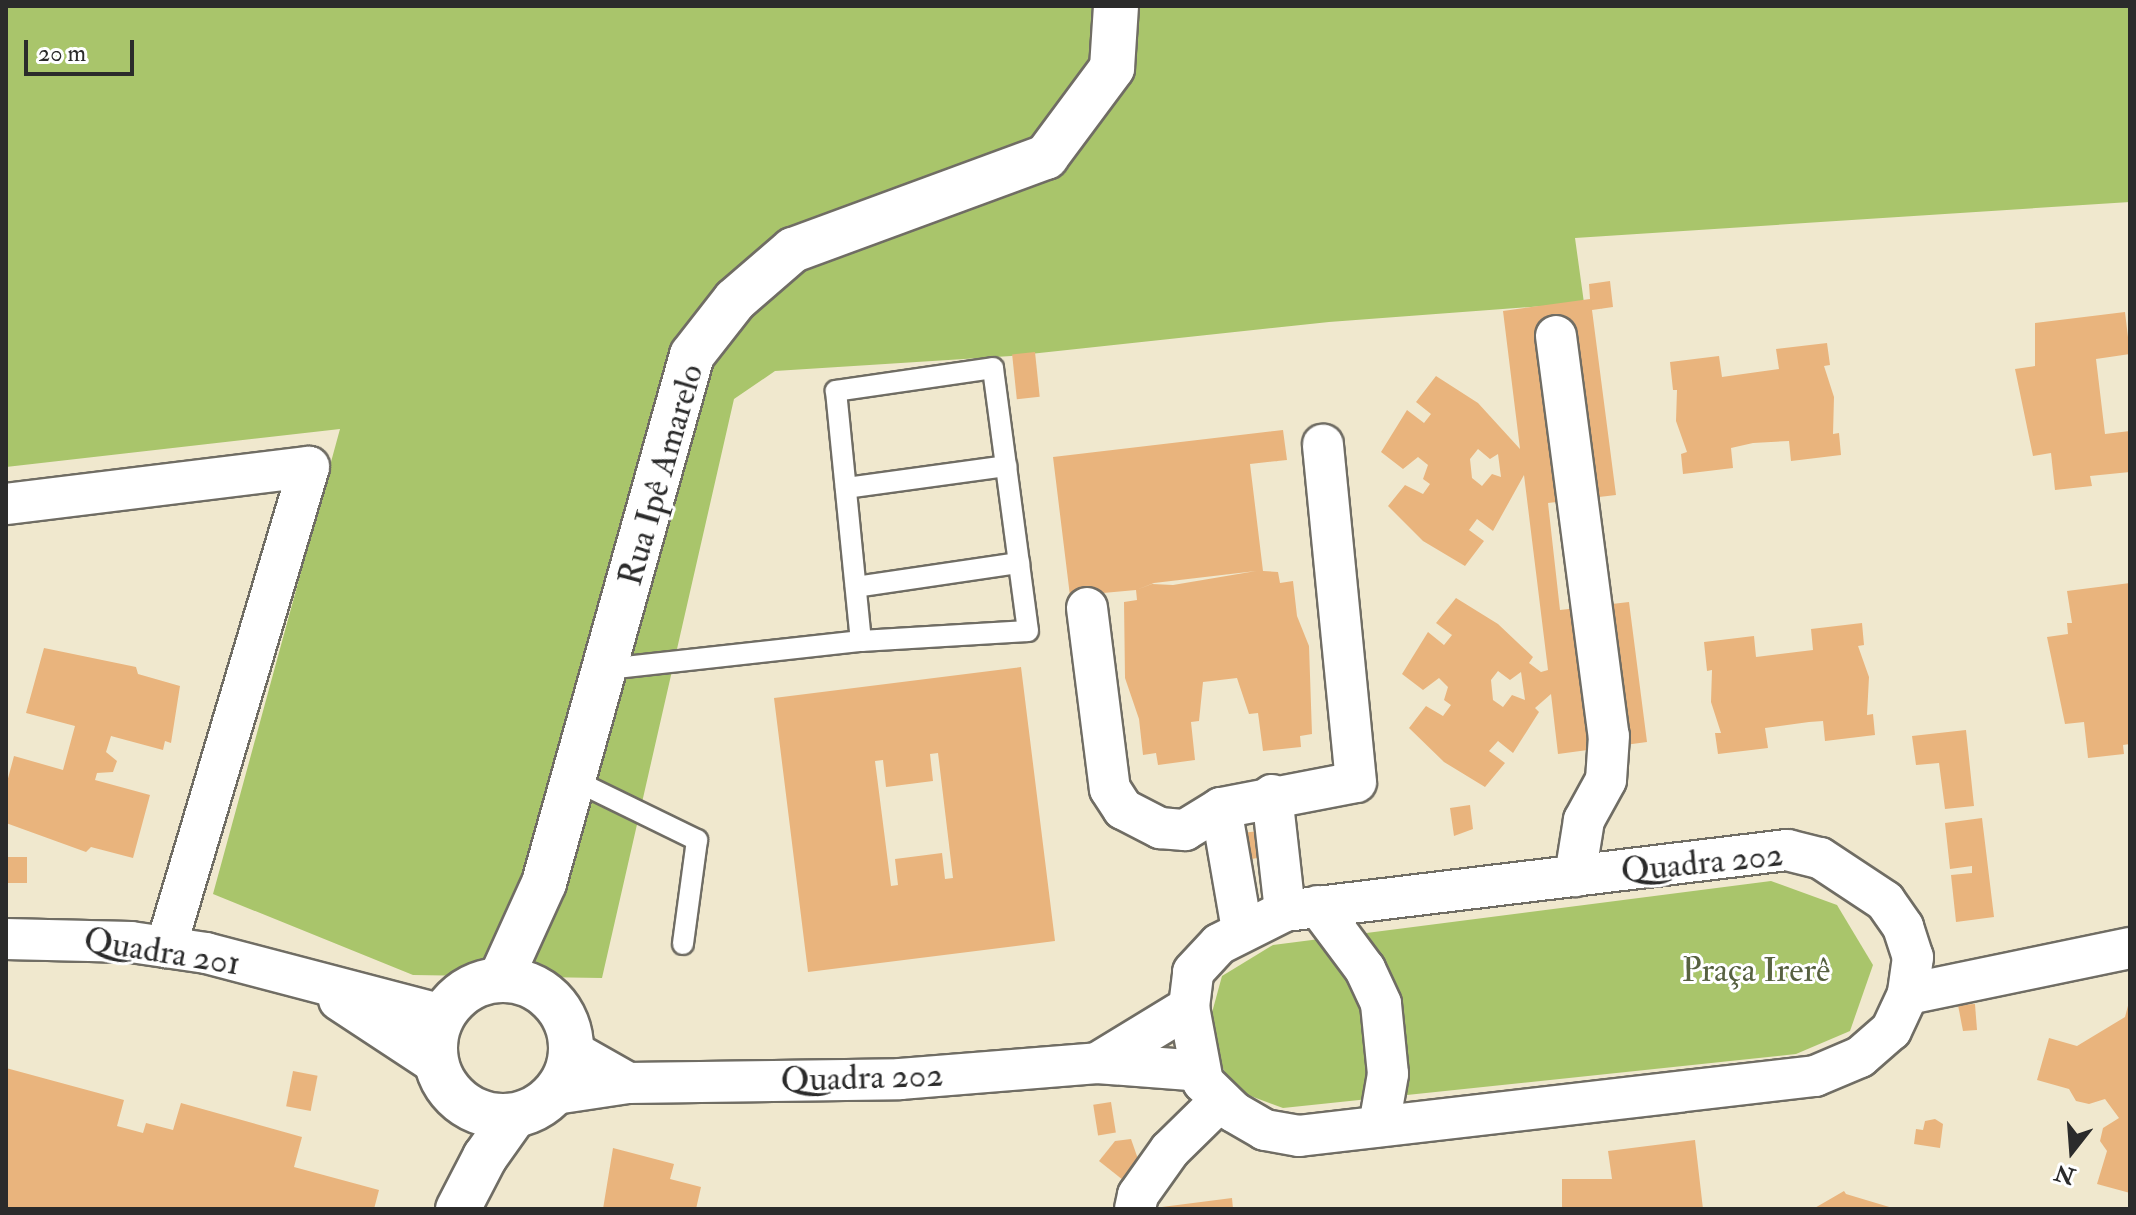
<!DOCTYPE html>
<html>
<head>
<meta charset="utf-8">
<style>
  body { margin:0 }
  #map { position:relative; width:2136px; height:1215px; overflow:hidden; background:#f0e8ce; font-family:"IM FELL Double Pica",serif }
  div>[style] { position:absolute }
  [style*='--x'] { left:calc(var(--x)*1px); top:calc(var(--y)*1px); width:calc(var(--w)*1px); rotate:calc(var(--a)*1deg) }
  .green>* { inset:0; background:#a9c56b }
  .building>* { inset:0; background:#e9b47d; transform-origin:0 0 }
  .roads { filter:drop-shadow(2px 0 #706d64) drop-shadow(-2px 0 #706d64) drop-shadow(0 2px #706d64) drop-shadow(0 -2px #706d64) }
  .service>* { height:20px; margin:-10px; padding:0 10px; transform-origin:10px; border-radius:10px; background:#fff }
  .minor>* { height:40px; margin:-20px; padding:0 20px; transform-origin:20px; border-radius:20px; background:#fff }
  .tertiary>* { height:44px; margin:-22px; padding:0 22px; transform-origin:22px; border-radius:22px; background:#fff }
  .tertiary>.ring { margin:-22px; padding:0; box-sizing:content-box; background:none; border:44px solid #fff; border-radius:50% }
  span { translate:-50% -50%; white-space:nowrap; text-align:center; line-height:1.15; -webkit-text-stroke:6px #fff; paint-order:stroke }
  .street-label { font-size:34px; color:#2b2b2b }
  .park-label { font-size:34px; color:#576141 }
  .frame { position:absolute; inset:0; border:8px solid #2b2b2b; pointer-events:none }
  .north { position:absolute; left:2032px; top:1111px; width:80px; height:80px; -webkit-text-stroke:6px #fff; paint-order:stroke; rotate:197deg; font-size:22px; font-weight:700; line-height:32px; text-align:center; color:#2b2b2b }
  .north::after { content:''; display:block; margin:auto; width:28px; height:36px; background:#2b2b2b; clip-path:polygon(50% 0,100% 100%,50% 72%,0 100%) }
  .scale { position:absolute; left:24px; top:40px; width:110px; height:36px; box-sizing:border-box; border:4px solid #2b2b2b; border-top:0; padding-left:10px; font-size:24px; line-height:28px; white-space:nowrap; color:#2b2b2b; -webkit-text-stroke:6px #fff; paint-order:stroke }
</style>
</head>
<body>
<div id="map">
  <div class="green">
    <div style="clip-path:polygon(6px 6px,2130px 6px,2130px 202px,1575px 238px,1584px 303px,1329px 322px,1011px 356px,775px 371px,734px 399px,602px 978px,413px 975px,213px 894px,340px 429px,6px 467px)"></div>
    <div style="clip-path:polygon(1771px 881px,1837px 905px,1873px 965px,1850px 1031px,1796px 1054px,1283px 1108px,1232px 1089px,1207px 1031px,1222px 976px,1273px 945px)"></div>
  </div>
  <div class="building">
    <div style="clip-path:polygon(evenodd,1610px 281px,1613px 307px,1592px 310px,1616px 495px,1548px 503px,1560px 610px,1629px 602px,1647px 742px,1558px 754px,1551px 694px,1535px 708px,1539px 712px,1513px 753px,1498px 741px,1489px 751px,1505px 763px,1485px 787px,1444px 762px,1409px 728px,1426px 706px,1443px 716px,1451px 705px,1444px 700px,1448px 687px,1439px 678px,1423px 690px,1402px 674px,1428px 632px,1444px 645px,1452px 635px,1436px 623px,1456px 598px,1498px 624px,1533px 657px,1529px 663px,1541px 672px,1548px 670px,1524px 475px,1493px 531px,1477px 519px,1469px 530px,1484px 541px,1465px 566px,1423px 541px,1388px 506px,1405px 485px,1423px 494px,1430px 484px,1423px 479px,1428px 465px,1418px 457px,1403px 469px,1381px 452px,1407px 410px,1424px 423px,1431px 414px,1416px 402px,1436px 376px,1478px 403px,1520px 449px,1503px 311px,1590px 299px,1589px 284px,1610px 281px,1478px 449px,1490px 459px,1498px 454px,1501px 477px,1492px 474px,1482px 486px,1472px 478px,1470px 459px,1478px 449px,1610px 281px,1498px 671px,1510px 680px,1521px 672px,1525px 700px,1512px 695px,1503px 707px,1493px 700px,1491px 680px,1498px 671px)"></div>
    <div style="clip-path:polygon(2125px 312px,2130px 354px,2096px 359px,2105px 434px,2130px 431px,2130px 472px,2090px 476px,2092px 486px,2055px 490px,2051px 453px,2033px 456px,2015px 369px,2035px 366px,2035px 323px)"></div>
    <div style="clip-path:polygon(1827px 343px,1830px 365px,1824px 366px,1834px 397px,1833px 434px,1839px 433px,1841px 455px,1791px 461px,1789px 441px,1753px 443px,1731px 448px,1733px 468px,1683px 474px,1681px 454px,1687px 452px,1676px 421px,1677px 390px,1673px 390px,1670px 362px,1719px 356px,1722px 377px,1736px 375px,1779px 369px,1776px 349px)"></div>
    <div style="left:1035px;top:352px;width:45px;height:23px;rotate:84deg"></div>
    <div style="clip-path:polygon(evenodd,1283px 430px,1287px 460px,1250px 464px,1263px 571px,1278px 572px,1280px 583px,1293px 581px,1297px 616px,1309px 646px,1312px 734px,1300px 736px,1301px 747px,1263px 751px,1258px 713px,1249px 714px,1237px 678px,1203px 682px,1199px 721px,1191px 722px,1195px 760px,1158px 765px,1156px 753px,1143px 755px,1139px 719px,1125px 678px,1124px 602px,1137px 600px,1136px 590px,1070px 596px,1053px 457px,1283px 430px,1256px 571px,1173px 585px,1152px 584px,1136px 590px,1154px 583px,1256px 571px)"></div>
    <div style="clip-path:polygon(2130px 583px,2130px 744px,2123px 745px,2124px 754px,2088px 758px,2084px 722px,2065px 724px,2047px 637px,2068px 634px,2067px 623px,2072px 623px,2067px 591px)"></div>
    <div style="clip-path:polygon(1862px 623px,1864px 645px,1858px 646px,1869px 677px,1867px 715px,1873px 714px,1875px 735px,1825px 741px,1823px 721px,1809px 722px,1765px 728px,1768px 748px,1718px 754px,1715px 733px,1721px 733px,1711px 702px,1712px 670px,1707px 671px,1704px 642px,1754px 636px,1756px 657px,1813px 650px,1811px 629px)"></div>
    <div style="clip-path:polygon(44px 648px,136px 667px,138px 674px,180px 686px,171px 743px,165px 741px,163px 750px,111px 736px,106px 752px,117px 761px,113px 772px,97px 773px,95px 780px,150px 795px,133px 858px,91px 847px,86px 852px,6px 823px,6px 786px,14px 756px,63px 770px,75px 726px,26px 713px)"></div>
    <div style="clip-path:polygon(evenodd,1021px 667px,1055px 941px,808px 972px,774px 698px,1021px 667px,938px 753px,953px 878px,945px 879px,942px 853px,895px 859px,898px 885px,891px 886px,875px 761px,883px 760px,886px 787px,933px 781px,930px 754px,938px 753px)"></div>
    <div style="clip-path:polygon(1966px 730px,1974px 806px,1945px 809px,1939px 763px,1916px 765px,1912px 736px)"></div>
    <div style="clip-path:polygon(1470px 805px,1473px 829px,1454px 836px,1450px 808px)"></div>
    <div style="clip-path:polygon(1982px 818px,1994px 917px,1956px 922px,1951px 875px,1972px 873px,1972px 866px,1950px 869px,1945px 823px)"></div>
    <div style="clip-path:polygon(1268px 830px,1264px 857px,1245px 860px,1233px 834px)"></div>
    <div style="left:6px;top:857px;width:21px;height:26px"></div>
    <div style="clip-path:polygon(2129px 1002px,2130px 1002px,2130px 1193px,2097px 1184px,2107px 1151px,2100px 1141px,2103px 1128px,2119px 1118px,2105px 1099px,2089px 1104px,2076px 1101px,2069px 1089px,2037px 1080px,2049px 1038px,2077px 1046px,2125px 1017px)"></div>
    <div style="clip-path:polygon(1975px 1004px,1977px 1030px,1963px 1031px,1958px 1005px)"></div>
    <div style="clip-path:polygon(6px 1068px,124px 1100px,117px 1126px,143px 1133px,146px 1123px,173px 1130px,181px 1103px,302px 1137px,294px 1167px,379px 1190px,374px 1209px,6px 1209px)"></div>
    <div style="left:293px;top:1071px;width:25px;height:36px;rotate:11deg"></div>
    <div style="left:1111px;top:1102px;width:31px;height:18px;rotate:81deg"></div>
    <div style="clip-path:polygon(1935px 1119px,1943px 1124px,1940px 1148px,1914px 1144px,1916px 1129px,1923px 1130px,1925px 1121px)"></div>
    <div style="clip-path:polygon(1131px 1139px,1138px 1159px,1123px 1180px,1099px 1161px,1115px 1141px)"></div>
    <div style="clip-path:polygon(1695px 1140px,1703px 1209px,1562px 1209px,1562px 1179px,1612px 1179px,1608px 1151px)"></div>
    <div style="clip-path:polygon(613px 1148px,674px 1164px,670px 1179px,701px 1187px,696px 1209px,603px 1209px)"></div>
    <div style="clip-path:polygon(1844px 1191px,1846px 1194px,1896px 1209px,1813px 1209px)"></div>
    <div style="clip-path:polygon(1232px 1198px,1233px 1209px,1163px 1209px,1162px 1207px)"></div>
  </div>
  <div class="roads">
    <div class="service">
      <div style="--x:846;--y:488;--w:162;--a:-7.8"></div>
      <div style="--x:856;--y:587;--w:165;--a:-8.4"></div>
      <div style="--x:607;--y:669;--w:256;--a:-6.3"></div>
      <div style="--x:861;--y:641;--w:167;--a:-3.4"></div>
      <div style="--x:1028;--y:631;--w:265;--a:-97.6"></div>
      <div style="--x:993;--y:368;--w:159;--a:171.7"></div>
      <div style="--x:836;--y:391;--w:251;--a:84.3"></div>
      <div style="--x:574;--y:780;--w:137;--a:26"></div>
      <div style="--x:697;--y:840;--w:105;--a:97.7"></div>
    </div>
    <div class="minor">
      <div style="--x:1556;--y:336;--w:403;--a:82.5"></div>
      <div style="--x:1609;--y:736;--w:44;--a:93.9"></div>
      <div style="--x:1606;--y:780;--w:46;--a:118.8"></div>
      <div style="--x:1584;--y:820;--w:57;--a:99.1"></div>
      <div style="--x:6;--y:504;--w:305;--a:-7"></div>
      <div style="--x:309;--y:467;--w:501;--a:106.59"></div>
      <div style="--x:1087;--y:608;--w:182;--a:82.8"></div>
      <div style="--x:1110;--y:789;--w:24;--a:57"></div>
      <div style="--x:1123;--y:809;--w:42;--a:27.2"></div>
      <div style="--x:1160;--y:828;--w:25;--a:5"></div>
      <div style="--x:1185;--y:830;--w:42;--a:-31.4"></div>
      <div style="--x:1221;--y:808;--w:137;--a:-10.9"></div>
      <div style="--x:1356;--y:782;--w:339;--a:-95.6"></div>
      <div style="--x:1272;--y:795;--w:117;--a:83.6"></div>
      <div style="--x:1221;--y:808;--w:124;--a:80.2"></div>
      <div style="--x:1787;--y:850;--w:34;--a:14"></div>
      <div style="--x:1820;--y:858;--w:78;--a:33.5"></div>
      <div style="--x:1885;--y:901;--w:32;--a:55"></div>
      <div style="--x:1903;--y:927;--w:32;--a:72"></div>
      <div style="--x:1913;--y:957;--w:37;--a:98"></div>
      <div style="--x:1908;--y:994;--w:40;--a:115"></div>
      <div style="--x:1891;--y:1030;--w:41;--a:138.9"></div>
      <div style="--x:1860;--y:1057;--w:49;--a:157.1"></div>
      <div style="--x:1815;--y:1076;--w:519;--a:173.37"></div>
      <div style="--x:1299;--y:1136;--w:35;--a:-170"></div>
      <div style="--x:1265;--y:1130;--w:36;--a:-150"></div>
      <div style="--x:1234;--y:1112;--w:43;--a:-135.9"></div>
      <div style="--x:1203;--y:1082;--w:76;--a:-100.6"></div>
      <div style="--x:1189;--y:1007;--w:35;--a:-83"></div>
      <div style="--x:1193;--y:972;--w:38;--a:-47"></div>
      <div style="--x:1219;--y:944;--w:74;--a:-26.6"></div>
      <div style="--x:1285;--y:911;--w:506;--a:-6.93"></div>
      <div style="--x:1318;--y:906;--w:79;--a:53.3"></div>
      <div style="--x:1365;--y:969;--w:38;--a:65"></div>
      <div style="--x:1381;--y:1004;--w:70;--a:84.3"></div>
      <div style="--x:1388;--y:1074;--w:53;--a:99.8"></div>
      <div style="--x:6;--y:939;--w:125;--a:1.4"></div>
      <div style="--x:131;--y:942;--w:76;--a:8.3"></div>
      <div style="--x:206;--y:953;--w:245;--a:14.7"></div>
      <div style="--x:1908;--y:994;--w:227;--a:-11.7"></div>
      <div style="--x:339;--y:1000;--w:116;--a:33.4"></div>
      <div style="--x:572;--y:1051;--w:64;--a:29.7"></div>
      <div style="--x:1097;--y:1063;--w:108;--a:-31.3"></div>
      <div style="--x:555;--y:1094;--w:74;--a:-8.6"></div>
      <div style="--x:628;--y:1083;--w:272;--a:-0.8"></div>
      <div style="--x:900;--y:1079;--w:198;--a:-4.6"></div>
      <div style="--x:1097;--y:1063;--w:103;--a:4.4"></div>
      <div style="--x:1135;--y:1209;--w:14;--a:-78"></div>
      <div style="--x:1138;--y:1195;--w:55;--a:-54.6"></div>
      <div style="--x:1170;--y:1150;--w:71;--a:-44.4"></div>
    </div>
    <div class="tertiary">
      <div class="ring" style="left:435px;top:980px;width:92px;height:92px"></div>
      <div style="--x:500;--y:980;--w:107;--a:-65.6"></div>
      <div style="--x:544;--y:883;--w:548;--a:-74.34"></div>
      <div style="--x:692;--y:355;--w:70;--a:-52"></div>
      <div style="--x:735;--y:300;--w:77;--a:-40.8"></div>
      <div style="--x:793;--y:250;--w:270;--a:-20.2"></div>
      <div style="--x:1046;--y:157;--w:111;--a:-53.4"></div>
      <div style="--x:1112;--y:68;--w:62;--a:-86.3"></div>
      <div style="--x:458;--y:1209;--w:59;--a:-62.6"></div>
      <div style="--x:485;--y:1157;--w:50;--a:-54.7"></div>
    </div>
  </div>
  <div class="street-label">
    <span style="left:661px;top:475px;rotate:-74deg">Rua Ipê Amarelo</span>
    <span style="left:1702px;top:863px;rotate:-6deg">Quadra 202</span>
    <span style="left:162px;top:952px;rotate:9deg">Quadra 201</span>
    <span style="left:862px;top:1078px;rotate:-2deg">Quadra 202</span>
  </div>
  <div class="park-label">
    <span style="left:1756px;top:971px">Praça Irerê</span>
  </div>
  <div class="frame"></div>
  <div class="north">N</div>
  <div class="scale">20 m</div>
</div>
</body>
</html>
